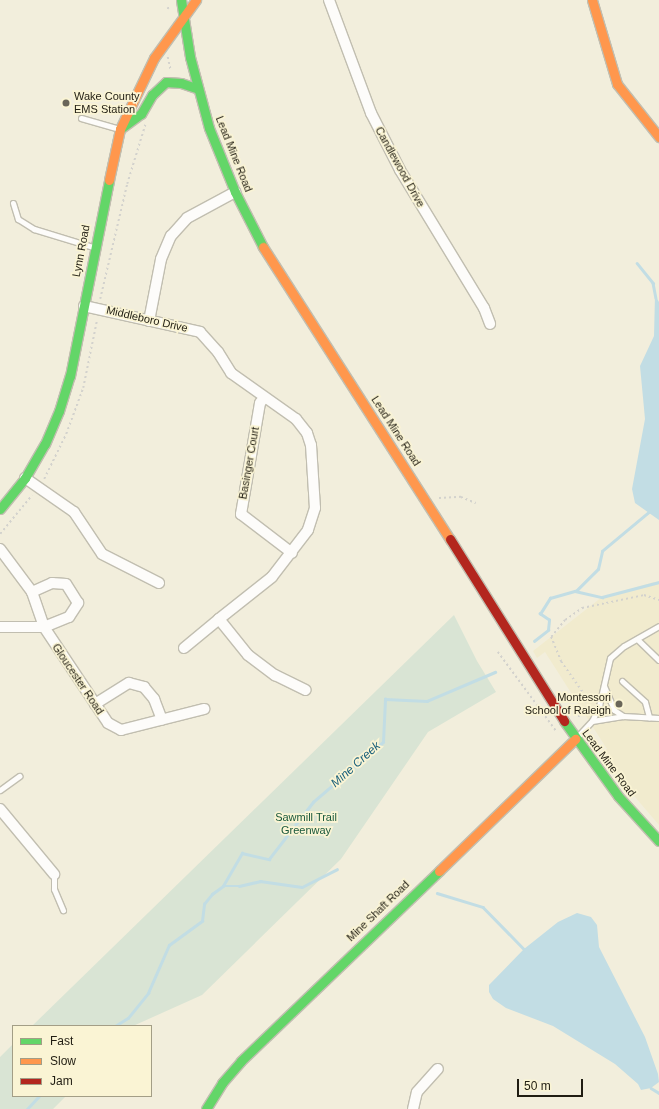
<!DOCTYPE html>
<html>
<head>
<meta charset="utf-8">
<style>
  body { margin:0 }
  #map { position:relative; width:659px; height:1109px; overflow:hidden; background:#f2eedc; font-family:Helvetica,sans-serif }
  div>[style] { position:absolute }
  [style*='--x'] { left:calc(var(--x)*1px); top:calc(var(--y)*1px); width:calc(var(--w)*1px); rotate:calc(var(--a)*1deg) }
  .built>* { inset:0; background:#f1ebce }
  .green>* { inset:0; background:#d9e4d4 }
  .water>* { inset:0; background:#c2dde4 }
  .stream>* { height:2.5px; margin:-1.25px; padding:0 1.25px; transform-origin:1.25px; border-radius:1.25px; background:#c2dde4 }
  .path>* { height:1.5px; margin-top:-0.75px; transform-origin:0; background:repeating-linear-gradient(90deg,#d3d2cd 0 2px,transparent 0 5px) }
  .roads { filter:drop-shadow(1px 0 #c1beb0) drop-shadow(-1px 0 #c1beb0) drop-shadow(0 1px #c1beb0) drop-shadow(0 -1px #c1beb0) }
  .lane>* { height:5px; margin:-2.5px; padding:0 2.5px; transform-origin:2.5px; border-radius:2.5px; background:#fdfcfa }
  .street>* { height:10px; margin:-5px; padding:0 5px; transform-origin:5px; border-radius:5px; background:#fdfcfa }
  .fast>* { height:9px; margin:-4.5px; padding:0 4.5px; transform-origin:4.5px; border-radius:4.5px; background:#63d668 }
  .slow>* { height:9px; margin:-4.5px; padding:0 4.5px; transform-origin:4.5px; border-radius:4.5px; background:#ff974d }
  .jam>* { height:9px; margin:-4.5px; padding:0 4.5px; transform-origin:4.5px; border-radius:4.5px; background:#b3261e }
  .dots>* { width:11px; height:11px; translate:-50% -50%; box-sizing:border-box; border:2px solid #faf4d4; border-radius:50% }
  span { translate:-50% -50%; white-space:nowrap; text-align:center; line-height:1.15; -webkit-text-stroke:3.5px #faf4d4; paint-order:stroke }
  .poi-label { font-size:11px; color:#201d12 }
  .left { translate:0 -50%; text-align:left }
  .right { translate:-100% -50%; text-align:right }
  .street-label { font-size:11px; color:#201d12 }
  .park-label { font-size:11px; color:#19583b }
  .water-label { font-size:12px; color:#185f7a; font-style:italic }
  .legend { position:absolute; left:12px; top:1025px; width:140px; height:72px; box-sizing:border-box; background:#faf4d4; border:1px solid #a39e86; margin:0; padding:5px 7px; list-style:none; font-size:12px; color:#201d12 }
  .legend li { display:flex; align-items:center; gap:8px; height:20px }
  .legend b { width:20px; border:1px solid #a39e86 }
  .scale { position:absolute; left:517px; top:1079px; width:66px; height:18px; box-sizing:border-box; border:2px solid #201d12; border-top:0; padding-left:5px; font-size:12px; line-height:14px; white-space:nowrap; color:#201d12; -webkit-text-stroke:3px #faf4d4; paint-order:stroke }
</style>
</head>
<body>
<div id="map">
  <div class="built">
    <div style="clip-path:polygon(654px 582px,659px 582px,659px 825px,599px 755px,607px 749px,545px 652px,537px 658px,533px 651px,602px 597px)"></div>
  </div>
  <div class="green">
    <div style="clip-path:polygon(454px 615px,477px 661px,496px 692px,428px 732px,341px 859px,202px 995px,133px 1026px,32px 1026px)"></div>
    <div style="clip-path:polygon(13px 1044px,13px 1096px,66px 1096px,53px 1109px,0 1109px,0 1057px)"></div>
  </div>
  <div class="water">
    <div style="clip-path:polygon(655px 295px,659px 302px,659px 520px,635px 503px,632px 489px,645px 419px,640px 366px,654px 336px)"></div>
    <div style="clip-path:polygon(577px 913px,591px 917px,597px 925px,599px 947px,645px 1037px,658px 1074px,659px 1082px,651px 1088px,641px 1090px,638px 1084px,615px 1064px,553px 1026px,506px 1008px,493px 999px,489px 992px,489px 985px,524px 949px,558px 922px)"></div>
  </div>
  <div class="stream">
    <div style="--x:637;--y:263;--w:26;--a:51"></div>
    <div style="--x:653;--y:283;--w:15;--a:79"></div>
    <div style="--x:576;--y:591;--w:31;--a:-45"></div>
    <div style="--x:598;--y:569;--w:18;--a:-77"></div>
    <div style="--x:602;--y:551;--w:62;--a:-39.8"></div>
    <div style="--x:534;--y:641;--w:18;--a:-38"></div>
    <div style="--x:548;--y:630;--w:10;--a:-84"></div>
    <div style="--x:549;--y:620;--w:11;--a:-146"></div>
    <div style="--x:540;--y:614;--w:19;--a:-58"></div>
    <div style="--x:550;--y:598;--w:26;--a:-16"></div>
    <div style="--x:575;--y:591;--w:28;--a:13"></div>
    <div style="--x:602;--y:597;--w:59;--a:-14.7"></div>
    <div style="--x:223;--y:886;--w:38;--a:-60"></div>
    <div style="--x:242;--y:853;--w:28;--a:13"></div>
    <div style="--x:269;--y:859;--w:72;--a:-52.3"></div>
    <div style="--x:313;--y:802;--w:92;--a:-40.6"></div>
    <div style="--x:383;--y:742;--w:43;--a:-87.3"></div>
    <div style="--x:385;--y:699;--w:42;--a:2.7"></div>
    <div style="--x:427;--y:701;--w:74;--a:-23.1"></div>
    <div style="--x:437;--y:893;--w:48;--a:16.9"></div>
    <div style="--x:483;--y:907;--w:59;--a:45.7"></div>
    <div style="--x:115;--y:1026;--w:15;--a:-32"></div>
    <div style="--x:128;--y:1018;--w:32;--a:-51"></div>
    <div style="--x:148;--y:993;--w:52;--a:-66.4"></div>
    <div style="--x:169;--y:945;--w:41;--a:-36"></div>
    <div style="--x:202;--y:921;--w:17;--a:-83"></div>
    <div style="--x:204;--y:904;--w:13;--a:-51"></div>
    <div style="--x:212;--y:894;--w:14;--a:-36"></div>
    <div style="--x:223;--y:886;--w:16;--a:0"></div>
    <div style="--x:239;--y:886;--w:22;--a:-13"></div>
    <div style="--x:260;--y:881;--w:42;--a:8.1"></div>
    <div style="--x:302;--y:887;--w:39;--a:-27"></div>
    <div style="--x:651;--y:1088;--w:9;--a:32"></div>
    <div style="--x:27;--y:1109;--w:18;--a:-47"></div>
  </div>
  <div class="path">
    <div style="--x:167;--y:9;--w:4;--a:-45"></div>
    <div style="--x:168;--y:57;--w:14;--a:78"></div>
    <div style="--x:100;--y:299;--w:118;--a:-76.8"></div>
    <div style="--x:127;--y:184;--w:62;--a:-73"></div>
    <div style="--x:44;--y:479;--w:50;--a:-63.9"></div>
    <div style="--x:66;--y:434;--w:49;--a:-69.7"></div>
    <div style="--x:83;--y:388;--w:70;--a:-78.5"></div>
    <div style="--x:439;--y:498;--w:22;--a:-3"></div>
    <div style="--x:461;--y:497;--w:16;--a:22"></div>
    <div style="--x:0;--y:534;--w:50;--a:-50.6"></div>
    <div style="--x:498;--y:652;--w:99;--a:53.6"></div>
    <div style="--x:578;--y:717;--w:11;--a:-52"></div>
    <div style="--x:585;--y:708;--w:12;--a:-90"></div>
    <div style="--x:585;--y:696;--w:42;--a:-125.2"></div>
    <div style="--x:561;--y:662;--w:27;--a:-112"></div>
    <div style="--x:551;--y:637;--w:22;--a:-51"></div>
    <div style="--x:565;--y:620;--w:21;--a:-35"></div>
    <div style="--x:582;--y:608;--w:63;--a:-11.8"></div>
    <div style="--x:644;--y:595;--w:16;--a:18"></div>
  </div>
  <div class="roads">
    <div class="lane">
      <div style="--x:81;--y:118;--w:40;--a:16"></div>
      <div style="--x:13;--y:203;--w:17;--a:73"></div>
      <div style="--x:18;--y:219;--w:19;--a:32"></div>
      <div style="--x:34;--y:229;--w:62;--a:17"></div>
      <div style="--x:637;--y:639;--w:30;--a:44"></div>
      <div style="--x:622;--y:681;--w:31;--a:42"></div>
      <div style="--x:645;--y:702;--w:16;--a:75"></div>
      <div style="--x:604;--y:686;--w:26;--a:67"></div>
      <div style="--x:614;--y:710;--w:11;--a:34"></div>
      <div style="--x:592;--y:721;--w:31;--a:-9"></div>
      <div style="--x:623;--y:716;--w:36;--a:3"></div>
      <div style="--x:576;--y:738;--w:23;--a:-47"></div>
      <div style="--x:592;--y:721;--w:17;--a:-65"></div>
      <div style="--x:599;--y:706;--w:49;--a:-77.1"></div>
      <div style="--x:610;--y:658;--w:18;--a:-41"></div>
      <div style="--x:624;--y:646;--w:40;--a:-29.7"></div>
      <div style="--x:0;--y:790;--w:24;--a:-36"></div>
      <div style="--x:54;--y:874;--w:15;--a:90"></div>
      <div style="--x:54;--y:889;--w:23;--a:67"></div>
    </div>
    <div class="street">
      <div style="--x:329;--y:0;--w:121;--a:69.6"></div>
      <div style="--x:371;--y:113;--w:64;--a:63"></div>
      <div style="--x:400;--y:170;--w:162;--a:58.7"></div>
      <div style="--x:484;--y:308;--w:17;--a:69"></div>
      <div style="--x:84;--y:306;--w:119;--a:12.6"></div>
      <div style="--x:200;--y:332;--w:27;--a:48"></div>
      <div style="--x:218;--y:352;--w:25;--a:58"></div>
      <div style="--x:231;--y:373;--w:80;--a:35.3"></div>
      <div style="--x:296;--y:419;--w:18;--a:52"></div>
      <div style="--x:307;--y:433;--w:13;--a:72"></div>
      <div style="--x:311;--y:445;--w:63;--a:86.4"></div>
      <div style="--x:315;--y:508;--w:23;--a:108"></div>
      <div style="--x:308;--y:530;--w:59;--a:127.5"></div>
      <div style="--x:272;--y:577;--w:68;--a:141.6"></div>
      <div style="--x:219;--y:619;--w:46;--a:51.1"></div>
      <div style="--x:248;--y:655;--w:34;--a:37"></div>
      <div style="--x:275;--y:675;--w:34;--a:26"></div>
      <div style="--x:149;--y:321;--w:63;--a:-79"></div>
      <div style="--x:161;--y:259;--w:25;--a:-67"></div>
      <div style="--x:171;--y:236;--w:24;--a:-48"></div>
      <div style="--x:187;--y:218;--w:55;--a:-28.4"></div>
      <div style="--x:264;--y:398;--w:6;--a:129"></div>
      <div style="--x:260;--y:403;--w:113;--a:99.7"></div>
      <div style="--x:241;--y:514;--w:64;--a:37.4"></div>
      <div style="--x:25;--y:478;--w:60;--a:34.8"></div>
      <div style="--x:74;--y:512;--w:50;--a:56.3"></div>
      <div style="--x:102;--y:554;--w:64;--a:27"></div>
      <div style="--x:0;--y:549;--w:54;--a:53.3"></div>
      <div style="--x:32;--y:592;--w:37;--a:71"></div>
      <div style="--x:44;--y:627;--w:115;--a:56.3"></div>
      <div style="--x:108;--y:723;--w:15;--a:28"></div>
      <div style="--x:121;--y:730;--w:86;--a:-14.2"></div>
      <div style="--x:0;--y:627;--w:44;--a:0"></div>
      <div style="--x:44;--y:627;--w:27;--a:-22"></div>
      <div style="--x:69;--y:617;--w:17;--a:-57"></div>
      <div style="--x:78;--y:603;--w:22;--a:-122"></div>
      <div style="--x:66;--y:584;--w:14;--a:-176"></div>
      <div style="--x:52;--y:583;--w:22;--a:156"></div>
      <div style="--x:184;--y:648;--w:45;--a:-39.6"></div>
      <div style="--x:95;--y:704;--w:40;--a:-32"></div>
      <div style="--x:129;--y:683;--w:16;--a:15"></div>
      <div style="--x:144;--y:687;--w:16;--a:50"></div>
      <div style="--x:154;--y:699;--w:22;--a:69"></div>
      <div style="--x:0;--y:809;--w:85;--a:50.3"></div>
      <div style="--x:413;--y:1109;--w:17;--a:-77"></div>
      <div style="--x:417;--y:1092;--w:31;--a:-48"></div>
    </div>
    <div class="fast">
      <div style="--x:181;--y:0;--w:58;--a:81"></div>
      <div style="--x:190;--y:57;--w:73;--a:75"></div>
      <div style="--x:209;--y:128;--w:69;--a:67.9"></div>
      <div style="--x:235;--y:192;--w:62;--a:63"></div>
      <div style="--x:120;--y:129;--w:26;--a:-36"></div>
      <div style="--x:141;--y:114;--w:22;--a:-60"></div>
      <div style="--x:152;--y:95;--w:19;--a:-43"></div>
      <div style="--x:166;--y:82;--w:15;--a:4"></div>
      <div style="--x:181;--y:83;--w:18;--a:19"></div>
      <div style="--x:0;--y:509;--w:40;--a:-51"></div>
      <div style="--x:25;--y:478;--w:39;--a:-60"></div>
      <div style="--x:45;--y:444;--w:36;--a:-67"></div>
      <div style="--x:59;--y:411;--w:37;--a:-73"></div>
      <div style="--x:70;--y:376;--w:200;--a:-78.7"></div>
      <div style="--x:564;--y:721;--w:92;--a:54.2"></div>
      <div style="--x:618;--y:796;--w:61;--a:47.7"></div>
      <div style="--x:206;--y:1109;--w:31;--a:-58"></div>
      <div style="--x:222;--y:1083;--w:29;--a:-49"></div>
      <div style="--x:241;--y:1061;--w:274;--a:-43.8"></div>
    </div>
    <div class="slow">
      <div style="--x:592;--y:0;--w:88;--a:73.4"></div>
      <div style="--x:617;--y:84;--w:68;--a:51.6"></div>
      <div style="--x:109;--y:180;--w:52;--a:-77.8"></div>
      <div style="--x:120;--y:129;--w:79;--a:-64.4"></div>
      <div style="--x:154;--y:58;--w:72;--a:-54.1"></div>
      <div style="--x:263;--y:247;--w:347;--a:57.4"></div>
      <div style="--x:439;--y:871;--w:190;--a:-44.1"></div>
    </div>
    <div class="jam">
      <div style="--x:450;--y:539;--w:215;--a:57.9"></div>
    </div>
  </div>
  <div class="dots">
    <div style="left:66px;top:103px;background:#6a6659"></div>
    <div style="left:619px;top:704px;background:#6a6659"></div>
  </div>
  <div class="poi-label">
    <span class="left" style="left:74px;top:103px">Wake County<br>EMS Station</span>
    <span class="right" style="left:611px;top:704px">Montessori<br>School of Raleigh</span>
  </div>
  <div class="street-label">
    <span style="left:234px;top:154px;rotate:68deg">Lead Mine Road</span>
    <span style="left:400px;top:167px;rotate:61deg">Candlewood Drive</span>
    <span style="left:81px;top:251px;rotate:-79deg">Lynn Road</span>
    <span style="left:147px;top:319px;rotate:13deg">Middleboro Drive</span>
    <span style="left:396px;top:431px;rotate:57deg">Lead Mine Road</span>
    <span style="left:249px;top:463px;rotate:-80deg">Basinger Court</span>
    <span style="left:78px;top:679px;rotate:56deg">Gloucester Road</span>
    <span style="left:609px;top:763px;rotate:53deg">Lead Mine Road</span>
    <span style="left:378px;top:911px;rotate:-44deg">Mine Shaft Road</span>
  </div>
  <div class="park-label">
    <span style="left:306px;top:824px">Sawmill Trail<br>Greenway</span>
  </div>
  <div class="water-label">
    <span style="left:356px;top:765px;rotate:-42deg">Mine Creek</span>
  </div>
  <ul class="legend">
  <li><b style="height:5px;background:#63d668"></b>Fast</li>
  <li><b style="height:5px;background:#ff974d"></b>Slow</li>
  <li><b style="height:5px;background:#b3261e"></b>Jam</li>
  </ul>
  <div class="scale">50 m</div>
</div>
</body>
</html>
